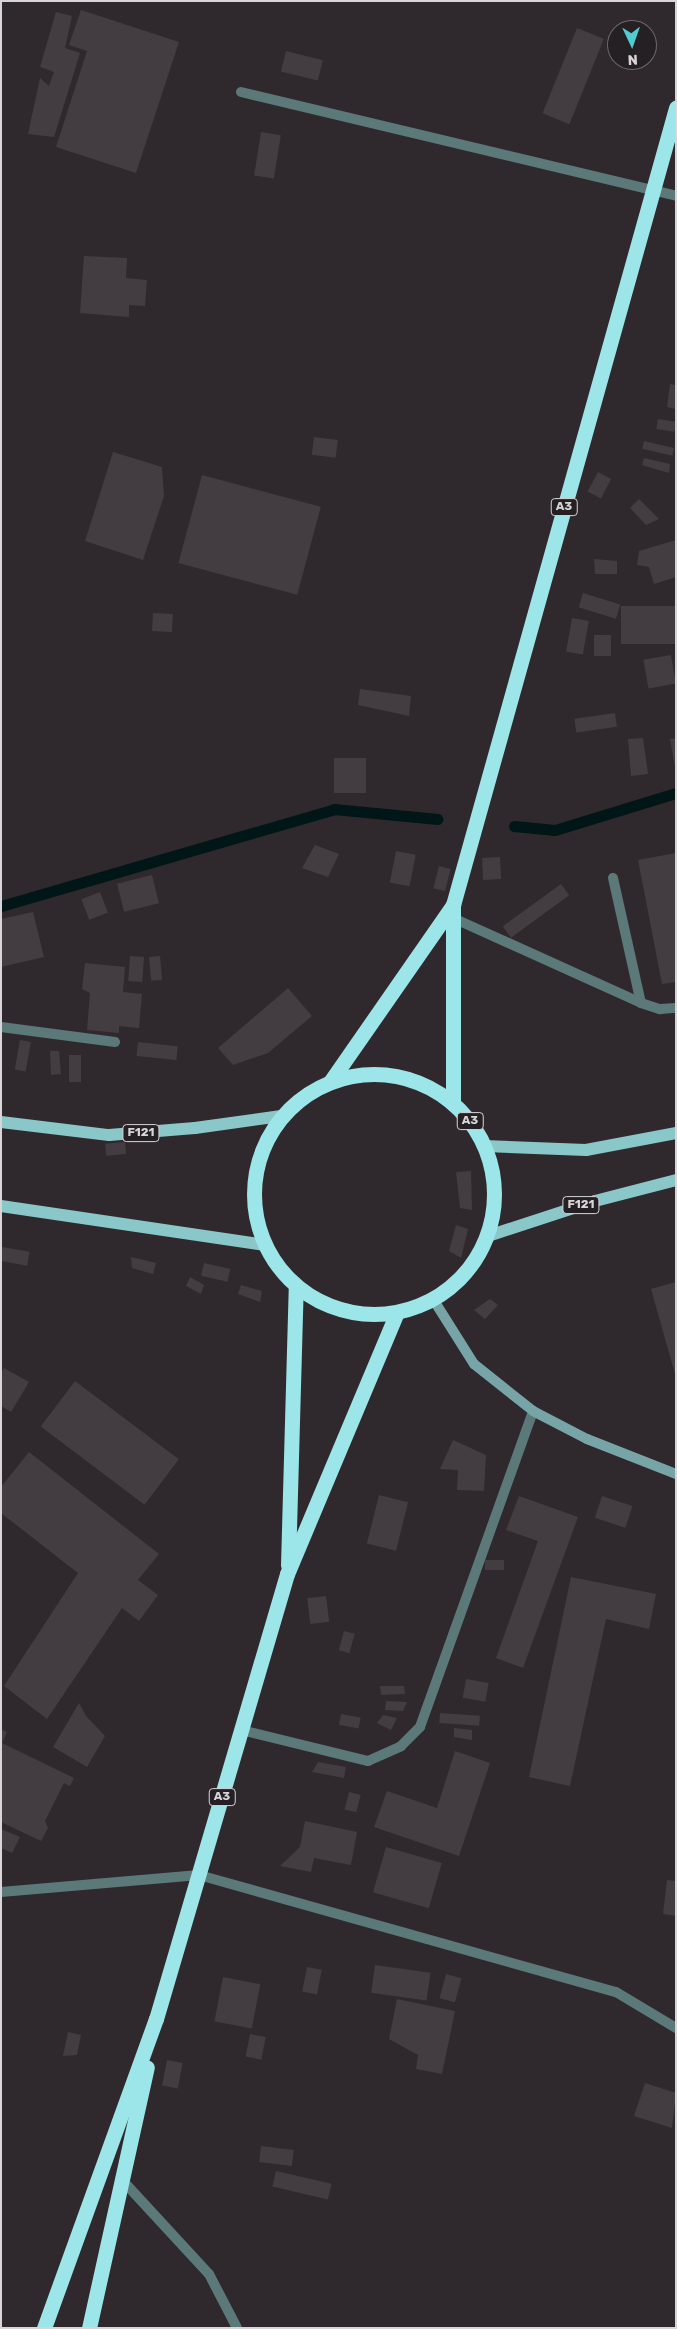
<!DOCTYPE html>
<html>
<head>
<meta charset="utf-8">
<style>
  body { margin:0 }
  #map { position:relative; width:677px; height:2329px; overflow:hidden; background:#2f292d; font-family:Rubik,sans-serif }
  div>[style] { position:absolute }
  [style*='--x'] { left:calc(var(--x)*1px); top:calc(var(--y)*1px); width:calc(var(--w)*1px); rotate:calc(var(--a)*1deg) }
  .stream>* { height:11px; margin:-5.5px; padding:0 5.5px; transform-origin:5.5px; border-radius:5.5px; background:#011617 }
  .building>* { inset:0; background:#433d41; transform-origin:0 0 }
  .lane>* { height:10px; margin:-5px; padding:0 5px; transform-origin:5px; border-radius:5px; background:#5c797a }
  .street>* { height:10px; margin:-5px; padding:0 5px; transform-origin:5px; border-radius:5px; background:#5c797a }
  .secondary>* { height:10px; margin:-5px; padding:0 5px; transform-origin:5px; border-radius:5px; background:#77a5a7 }
  .primary>* { height:12px; margin:-6px; padding:0 6px; transform-origin:6px; border-radius:6px; background:#8ac7c9 }
  .highway>* { height:15px; margin:-7.5px; padding:0 7.5px; transform-origin:7.5px; border-radius:7.5px; background:#9ce6e9 }
  .highway>.ring { margin:-7.5px; padding:0; box-sizing:content-box; background:none; border:15px solid #9ce6e9; border-radius:50% }
  span { translate:-50% -50%; white-space:nowrap; text-align:center; line-height:1.15; -webkit-text-stroke:4.5px #252023; paint-order:stroke }
  .shield-label span { padding:1px 4px; background:#252023; border:1px solid; border-radius:4px; -webkit-text-stroke-width:0 }
  .shield-label { font-size:12px; color:#d8d5d8; font-weight:700 }
  .frame { position:absolute; inset:0; border:2px solid #d8d5d8; pointer-events:none }
  .north { position:absolute; left:607px; top:20px; width:50px; height:50px; box-sizing:border-box; background:#252023; border:1px solid #6d686b; border-radius:50%; rotate:177deg; font-size:14px; font-weight:700; line-height:20px; text-align:center; color:#d8d5d8 }
  .north::after { content:''; display:block; margin:auto; width:18px; height:22px; background:#51ccd1; clip-path:polygon(50% 0,100% 100%,50% 72%,0 100%) }
</style>
</head>
<body>
<div id="map">
  <div class="stream">
    <div style="--x:514;--y:826;--w:41;--a:5.6"></div>
    <div style="--x:555;--y:830;--w:127;--a:-17"></div>
    <div style="--x:1;--y:906;--w:347;--a:-16.2"></div>
    <div style="--x:334;--y:809;--w:104;--a:5.5"></div>
  </div>
  <div class="building">
    <div style="clip-path:polygon(81px 10px,179px 42px,136px 173px,56px 147px,87px 51px,69px 45px)"></div>
    <div style="clip-path:polygon(56px 12px,72px 16px,65px 48px,80px 53px,54px 137px,28px 134px,40px 78px,49px 86px,54px 72px,40px 67px)"></div>
    <div style="left:577px;top:28px;width:29px;height:92px;rotate:22deg"></div>
    <div style="left:286px;top:51px;width:38px;height:21px;rotate:14deg"></div>
    <div style="left:261px;top:132px;width:20px;height:44px;rotate:9deg"></div>
    <div style="clip-path:polygon(84px 256px,127px 258px,126px 278px,147px 280px,145px 306px,129px 305px,129px 317px,80px 313px)"></div>
    <div style="clip-path:polygon(670px 384px,676px 385px,676px 409px,667px 407px)"></div>
    <div style="left:658px;top:419px;width:18px;height:10px;rotate:9deg"></div>
    <div style="left:314px;top:437px;width:24px;height:18px;rotate:7deg"></div>
    <div style="left:644px;top:441px;width:31px;height:8px;rotate:13deg"></div>
    <div style="clip-path:polygon(113px 452px,162px 467px,164px 496px,143px 560px,85px 541px)"></div>
    <div style="clip-path:polygon(644px 458px,670px 464px,669px 473px,642px 465px)"></div>
    <div style="left:598px;top:472px;width:15px;height:22px;rotate:28deg"></div>
    <div style="left:202px;top:475px;width:123px;height:91px;rotate:15deg"></div>
    <div style="clip-path:polygon(639px 499px,659px 519px,646px 525px,630px 508px)"></div>
    <div style="clip-path:polygon(676px 540px,676px 577px,654px 584px,649px 567px,637px 565px,639px 551px)"></div>
    <div style="clip-path:polygon(594px 559px,617px 561px,617px 574px,595px 574px)"></div>
    <div style="left:583px;top:593px;width:39px;height:15px;rotate:17deg"></div>
    <div style="left:676px;top:606px;width:38px;height:55px;rotate:90deg"></div>
    <div style="left:153px;top:613px;width:20px;height:18px;rotate:3deg"></div>
    <div style="left:572px;top:618px;width:17px;height:34px;rotate:10deg"></div>
    <div style="left:594px;top:635px;width:17px;height:21px"></div>
    <div style="left:671px;top:655px;width:29px;height:28px;rotate:80deg"></div>
    <div style="clip-path:polygon(360px 689px,411px 696px,409px 716px,358px 705px)"></div>
    <div style="left:615px;top:713px;width:14px;height:41px;rotate:82deg"></div>
    <div style="clip-path:polygon(643px 738px,648px 774px,631px 776px,628px 739px)"></div>
    <div style="clip-path:polygon(676px 738px,676px 767px,675px 767px,670px 739px)"></div>
    <div style="left:334px;top:758px;width:32px;height:35px"></div>
    <div style="clip-path:polygon(315px 845px,339px 854px,328px 877px,302px 868px)"></div>
    <div style="left:396px;top:851px;width:20px;height:32px;rotate:11deg"></div>
    <div style="clip-path:polygon(676px 853px,676px 982px,662px 984px,638px 860px)"></div>
    <div style="left:500px;top:857px;width:22px;height:18px;rotate:87deg"></div>
    <div style="left:439px;top:866px;width:12px;height:23px;rotate:14deg"></div>
    <div style="left:152px;top:875px;width:29px;height:36px;rotate:76deg"></div>
    <div style="left:561px;top:884px;width:14px;height:72px;rotate:54deg"></div>
    <div style="left:100px;top:892px;width:22px;height:20px;rotate:69deg"></div>
    <div style="clip-path:polygon(33px 912px,44px 957px,1px 967px,1px 919px)"></div>
    <div style="left:130px;top:956px;width:14px;height:25px;rotate:4deg"></div>
    <div style="left:160px;top:956px;width:24px;height:11px;rotate:85deg"></div>
    <div style="clip-path:polygon(85px 963px,125px 967px,123px 992px,142px 994px,139px 1028px,119px 1026px,119px 1033px,87px 1030px,90px 993px,82px 989px)"></div>
    <div style="clip-path:polygon(288px 988px,312px 1016px,268px 1053px,233px 1065px,218px 1048px)"></div>
    <div style="left:20px;top:1040px;width:11px;height:30px;rotate:10deg"></div>
    <div style="left:138px;top:1042px;width:40px;height:14px;rotate:6deg"></div>
    <div style="clip-path:polygon(50px 1051px,59px 1051px,61px 1074px,51px 1075px)"></div>
    <div style="left:69px;top:1055px;width:12px;height:27px"></div>
    <div style="left:125px;top:1142px;width:12px;height:20px;rotate:85deg"></div>
    <div style="clip-path:polygon(471px 1171px,472px 1210px,460px 1208px,456px 1172px)"></div>
    <div style="clip-path:polygon(456px 1225px,468px 1229px,461px 1258px,449px 1251px)"></div>
    <div style="left:2px;top:1247px;width:28px;height:14px;rotate:10deg"></div>
    <div style="clip-path:polygon(131px 1257px,156px 1263px,153px 1274px,132px 1268px)"></div>
    <div style="left:204px;top:1263px;width:27px;height:13px;rotate:13deg"></div>
    <div style="clip-path:polygon(190px 1277px,204px 1285px,201px 1294px,186px 1286px)"></div>
    <div style="clip-path:polygon(676px 1282px,676px 1373px,675px 1374px,651px 1289px)"></div>
    <div style="clip-path:polygon(241px 1285px,262px 1291px,260px 1302px,238px 1294px)"></div>
    <div style="clip-path:polygon(490px 1299px,498px 1305px,485px 1319px,474px 1310px)"></div>
    <div style="clip-path:polygon(4px 1368px,29px 1382px,11px 1412px,1px 1406px,1px 1373px)"></div>
    <div style="left:75px;top:1381px;width:130px;height:57px;rotate:37deg"></div>
    <div style="clip-path:polygon(453px 1440px,486px 1455px,484px 1491px,457px 1490px,458px 1470px,440px 1469px)"></div>
    <div style="clip-path:polygon(29px 1452px,159px 1554px,138px 1580px,158px 1595px,139px 1621px,122px 1608px,47px 1719px,4px 1686px,78px 1573px,1px 1513px,1px 1487px)"></div>
    <div style="left:379px;top:1495px;width:30px;height:50px;rotate:14deg"></div>
    <div style="clip-path:polygon(519px 1496px,578px 1517px,523px 1668px,496px 1658px,538px 1541px,506px 1530px)"></div>
    <div style="left:602px;top:1496px;width:32px;height:23px;rotate:18deg"></div>
    <div style="left:485px;top:1560px;width:19px;height:10px"></div>
    <div style="clip-path:polygon(571px 1577px,656px 1594px,649px 1629px,606px 1619px,570px 1786px,529px 1777px)"></div>
    <div style="left:326px;top:1596px;width:26px;height:19px;rotate:83deg"></div>
    <div style="left:344px;top:1631px;width:11px;height:20px;rotate:15deg"></div>
    <div style="left:466px;top:1679px;width:23px;height:19px;rotate:10deg"></div>
    <div style="clip-path:polygon(380px 1686px,404px 1686px,405px 1694px,381px 1695px)"></div>
    <div style="clip-path:polygon(386px 1701px,407px 1702px,403px 1711px,385px 1710px)"></div>
    <div style="clip-path:polygon(79px 1703px,86px 1716px,105px 1736px,87px 1767px,53px 1747px)"></div>
    <div style="left:440px;top:1713px;width:40px;height:10px;rotate:4deg"></div>
    <div style="left:341px;top:1714px;width:20px;height:11px;rotate:11deg"></div>
    <div style="clip-path:polygon(383px 1715px,397px 1718px,391px 1730px,377px 1723px)"></div>
    <div style="clip-path:polygon(454px 1728px,472px 1730px,472px 1740px,454px 1737px)"></div>
    <div style="clip-path:polygon(1px 1729px,7px 1732px,2px 1743px,74px 1778px,70px 1786px,64px 1783px,45px 1821px,48px 1828px,41px 1841px,1px 1822px)"></div>
    <div style="clip-path:polygon(455px 1751px,490px 1763px,459px 1856px,374px 1827px,387px 1791px,437px 1808px)"></div>
    <div style="clip-path:polygon(318px 1762px,346px 1767px,344px 1778px,312px 1772px)"></div>
    <div style="left:349px;top:1792px;width:12px;height:18px;rotate:14deg"></div>
    <div style="clip-path:polygon(305px 1821px,357px 1832px,351px 1865px,314px 1858px,311px 1872px,280px 1866px,300px 1847px)"></div>
    <div style="clip-path:polygon(1px 1829px,20px 1837px,12px 1853px,1px 1848px)"></div>
    <div style="left:386px;top:1847px;width:58px;height:47px;rotate:16deg"></div>
    <div style="clip-path:polygon(667px 1880px,676px 1881px,676px 1916px,663px 1914px)"></div>
    <div style="left:375px;top:1965px;width:56px;height:28px;rotate:8deg"></div>
    <div style="left:307px;top:1967px;width:15px;height:25px;rotate:11deg"></div>
    <div style="left:446px;top:1974px;width:16px;height:25px;rotate:15deg"></div>
    <div style="left:223px;top:1977px;width:38px;height:45px;rotate:11deg"></div>
    <div style="clip-path:polygon(397px 1999px,455px 2011px,442px 2074px,416px 2069px,418px 2055px,389px 2039px)"></div>
    <div style="clip-path:polygon(68px 2032px,81px 2035px,77px 2055px,63px 2056px)"></div>
    <div style="left:250px;top:2034px;width:16px;height:23px;rotate:11deg"></div>
    <div style="left:167px;top:2060px;width:16px;height:26px;rotate:11deg"></div>
    <div style="clip-path:polygon(645px 2083px,676px 2093px,672px 2128px,634px 2116px)"></div>
    <div style="left:261px;top:2146px;width:33px;height:16px;rotate:7deg"></div>
    <div style="left:276px;top:2171px;width:57px;height:16px;rotate:13deg"></div>
  </div>
  <div class="lane">
    <div style="--x:241;--y:92;--w:447;--a:13.4"></div>
    <div style="--x:613;--y:878;--w:128;--a:77.4"></div>
    <div style="--x:453;--y:918;--w:206;--a:24.3"></div>
    <div style="--x:641;--y:1003;--w:20;--a:18"></div>
    <div style="--x:660;--y:1009;--w:16;--a:-4"></div>
    <div style="--x:1;--y:1027;--w:115;--a:7.5"></div>
    <div style="--x:241;--y:1730;--w:131;--a:13.7"></div>
    <div style="--x:368;--y:1761;--w:36;--a:-24"></div>
    <div style="--x:401;--y:1746;--w:27;--a:-45"></div>
    <div style="--x:420;--y:1727;--w:336;--a:-70.3"></div>
  </div>
  <div class="street">
    <div style="--x:1;--y:1892;--w:199;--a:-4.9"></div>
    <div style="--x:199;--y:1875;--w:433;--a:15.7"></div>
    <div style="--x:616;--y:1992;--w:70;--a:31"></div>
    <div style="--x:124;--y:2182;--w:125;--a:47.3"></div>
    <div style="--x:209;--y:2274;--w:61;--a:62.6"></div>
  </div>
  <div class="secondary">
    <div style="--x:433;--y:1299;--w:77;--a:57.8"></div>
    <div style="--x:474;--y:1364;--w:75;--a:38.5"></div>
    <div style="--x:533;--y:1411;--w:61;--a:27.4"></div>
    <div style="--x:587;--y:1439;--w:96;--a:21.5"></div>
  </div>
  <div class="primary">
    <div style="--x:1;--y:1122;--w:109;--a:6.9"></div>
    <div style="--x:109;--y:1135;--w:86;--a:-4.7"></div>
    <div style="--x:195;--y:1128;--w:87;--a:-7.9"></div>
    <div style="--x:485;--y:1146;--w:101;--a:2.3"></div>
    <div style="--x:586;--y:1150;--w:92;--a:-10.7"></div>
    <div style="--x:1;--y:1206;--w:266;--a:8.4"></div>
    <div style="--x:488;--y:1236;--w:113;--a:-18.1"></div>
    <div style="--x:595;--y:1201;--w:84;--a:-14.5"></div>
  </div>
  <div class="highway">
    <div class="ring" style="left:254px;top:1074px;width:225px;height:225px"></div>
    <div style="--x:330;--y:1082;--w:216;--a:-55.2"></div>
    <div style="--x:453;--y:1103;--w:198;--a:-90"></div>
    <div style="--x:453;--y:905;--w:828;--a:-74.37"></div>
    <div style="--x:288;--y:1565;--w:279;--a:-88.4"></div>
    <div style="--x:44;--y:2328;--w:329;--a:-70.1"></div>
    <div style="--x:156;--y:2019;--w:464;--a:-73.6"></div>
    <div style="--x:287;--y:1574;--w:284;--a:-67.2"></div>
    <div style="--x:89;--y:2328;--w:267;--a:-77.5"></div>
  </div>
  <div class="shield-label">
    <span style="left:564px;top:507px">A3</span>
    <span style="left:470px;top:1121px">A3</span>
    <span style="left:141px;top:1133px">F121</span>
    <span style="left:581px;top:1205px">F121</span>
    <span style="left:222px;top:1797px">A3</span>
  </div>
  <div class="frame"></div>
  <div class="north">N</div>
</div>
</body>
</html>
